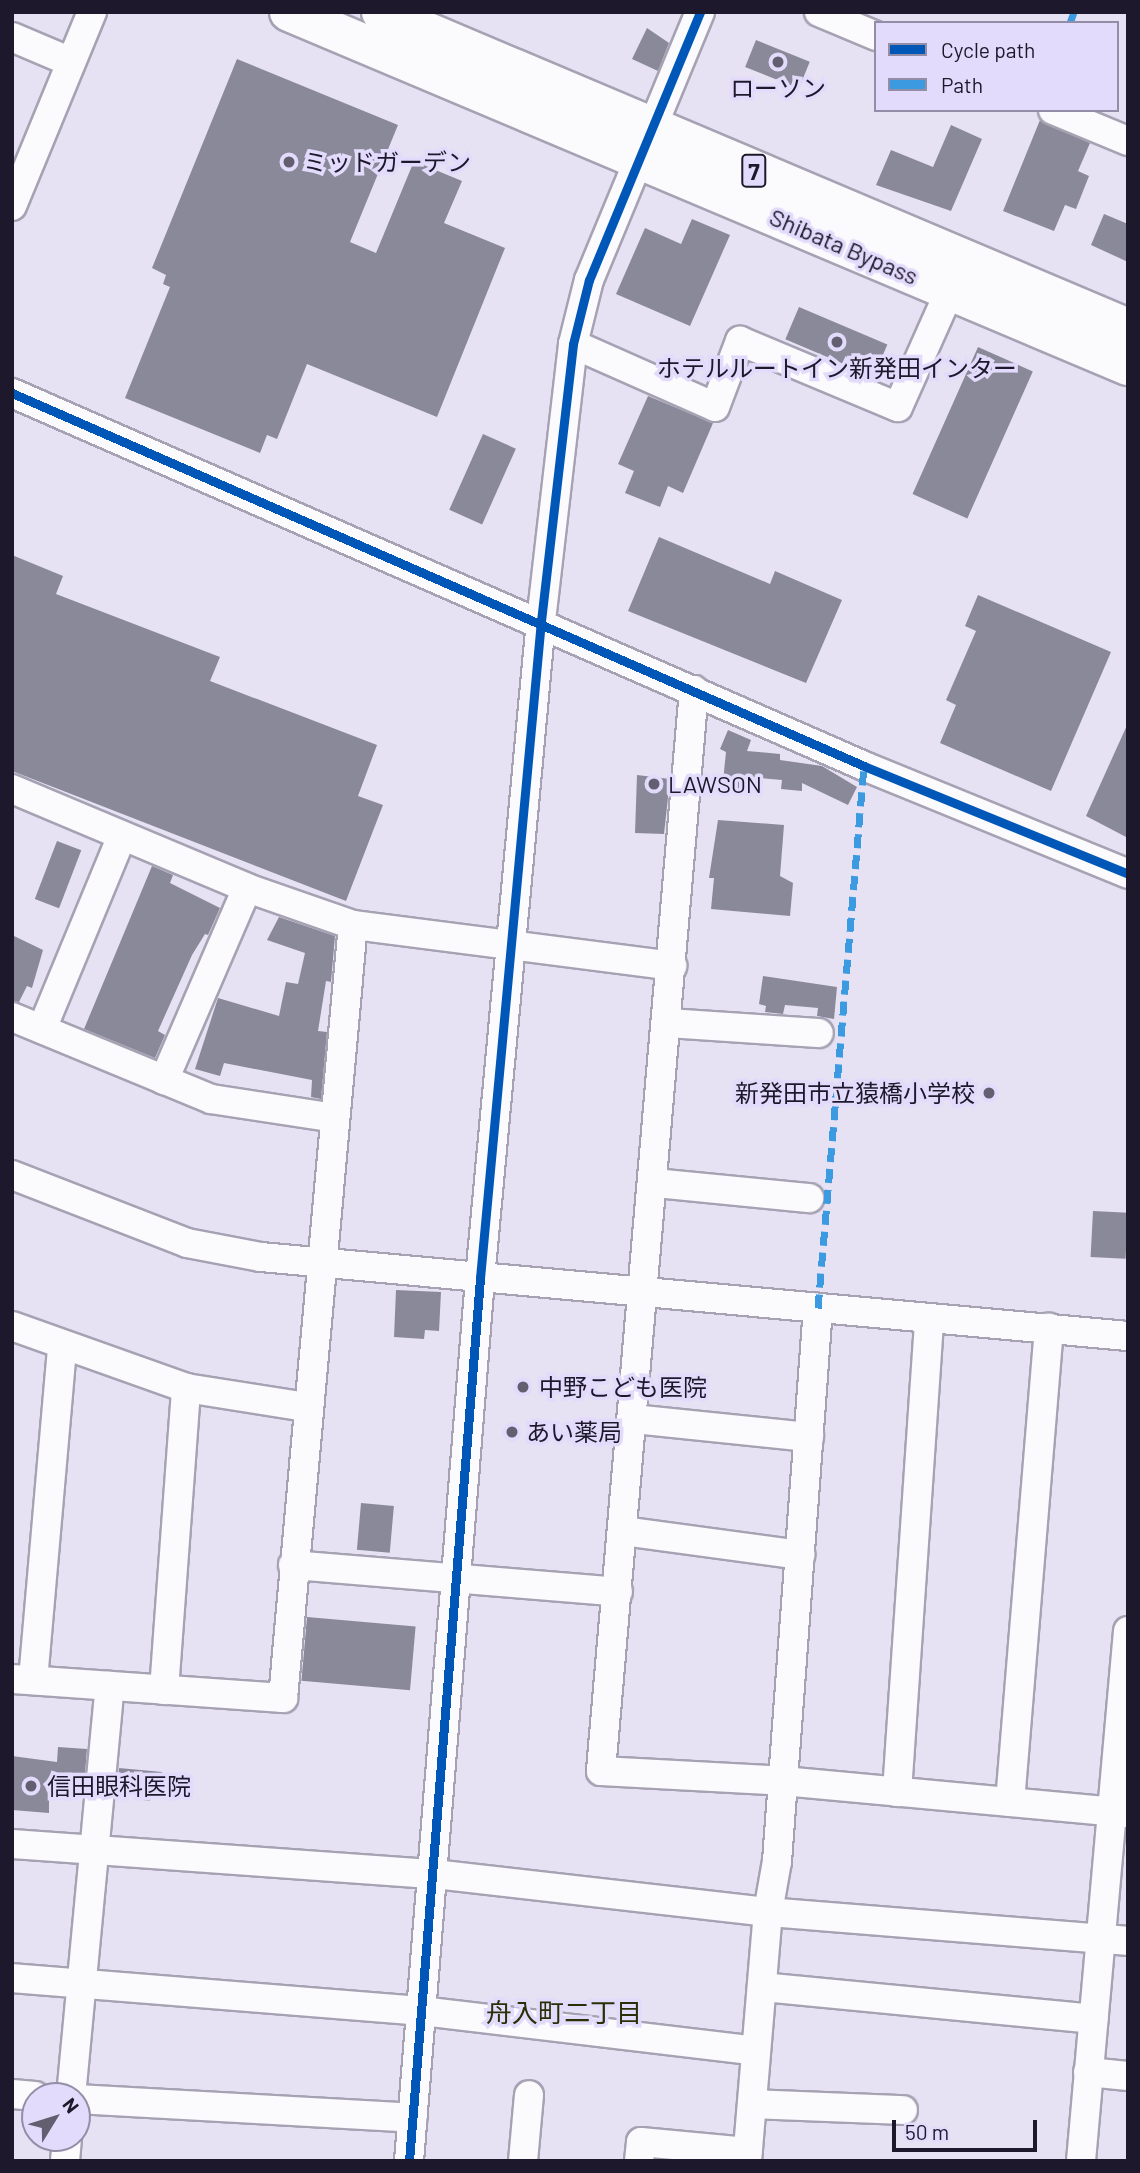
<!DOCTYPE html>
<html>
<head>
<meta charset="utf-8">
<style>
  body { margin:0 }
  #map { position:relative; width:1140px; height:2173px; overflow:hidden; background:#e6e2f4; font-family:Barlow,"Noto Sans JP",sans-serif }
  div>[style] { position:absolute }
  [style*='--x'] { left:calc(var(--x)*1px); top:calc(var(--y)*1px); width:calc(var(--w)*1px); rotate:calc(var(--a)*1deg) }
  .building>* { inset:0; background:#8a8999; transform-origin:0 0 }
  .roads { filter:drop-shadow(2px 0 #a6a2b3) drop-shadow(-2px 0 #a6a2b3) drop-shadow(0 2px #a6a2b3) drop-shadow(0 -2px #a6a2b3) }
  .minor>* { height:28px; margin:-14px; padding:0 14px; transform-origin:14px; border-radius:14px; background:#fbfbfd }
  .highway>* { height:38px; margin:-19px; padding:0 19px; transform-origin:19px; border-radius:19px; background:#fbfbfd }
  .quiet>* { height:7px; margin-top:-3.5px; transform-origin:0; background:repeating-linear-gradient(90deg,#3c9ae1 0 14px,transparent 0 21px) }
  .cycleway>* { height:9px; margin:-4.5px; padding:0 4.5px; transform-origin:4.5px; border-radius:4.5px; background:#0057b8 }
  .dots>* { width:19px; height:19px; translate:-50% -50%; box-sizing:border-box; border:4px solid #e3dbfb; border-radius:50% }
  span { translate:-50% -50%; white-space:nowrap; text-align:center; line-height:1.15; -webkit-text-stroke:7px #e3dbfb; paint-order:stroke }
  .shield-label span { padding:2px 5px; background:#e3dbfb; border:2px solid; border-radius:5px; -webkit-text-stroke-width:0 }
  .shield-label { font-size:23px; color:#1d182b; font-weight:700 }
  .poi-label { font-size:24px; color:#1d182b }
  .left { translate:0 -50%; text-align:left }
  .right { translate:-100% -50%; text-align:right }
  .street-label { font-size:24px; color:#1d182b }
  .neighbourhood-label { font-size:26px; color:#2a2f06 }
  .frame { position:absolute; inset:0; border:14px solid #1d182b; pointer-events:none }
  .legend { position:absolute; left:874px; top:21px; width:245px; height:91px; box-sizing:border-box; background:#e3dbfb; border:2px solid #948da8; margin:0; padding:9px 12px; list-style:none; font-size:21px; color:#1d182b }
  .legend li { display:flex; align-items:center; gap:14px; height:35px }
  .legend b { width:35px; border:2px solid #948da8 }
  .north { position:absolute; left:21px; top:2082px; width:70px; height:70px; box-sizing:border-box; background:#e3dbfb; border:2px solid #948da8; border-radius:50%; rotate:52deg; font-size:19px; font-weight:700; line-height:28px; text-align:center; color:#1d182b }
  .north::after { content:''; display:block; margin:auto; width:24px; height:32px; background:#635f71; clip-path:polygon(50% 0,100% 100%,50% 72%,0 100%) }
  .scale { position:absolute; left:892px; top:2120px; width:145px; height:32px; box-sizing:border-box; border:4px solid #1d182b; border-top:0; padding-left:9px; font-size:21px; line-height:24px; white-space:nowrap; color:#1d182b; -webkit-text-stroke:5px #e3dbfb; paint-order:stroke }
</style>
</head>
<body>
<div id="map">
  <div class="building">
    <div style="clip-path:polygon(647px 28px,669px 43px,658px 71px,632px 59px)"></div>
    <div style="left:756px;top:40px;width:58px;height:29px;rotate:22deg"></div>
    <div style="clip-path:polygon(237px 59px,398px 125px,350px 242px,376px 253px,414px 161px,462px 181px,444px 223px,505px 248px,437px 417px,307px 364px,277px 439px,267px 435px,260px 453px,125px 398px,170px 287px,163px 284px,166px 275px,152px 268px)"></div>
    <div style="clip-path:polygon(1040px 120px,1090px 143px,1078px 171px,1089px 176px,1076px 209px,1065px 205px,1054px 231px,1003px 211px)"></div>
    <div style="clip-path:polygon(951px 125px,982px 139px,951px 211px,876px 185px,891px 150px,933px 167px)"></div>
    <div style="clip-path:polygon(1104px 214px,1128px 224px,1128px 262px,1091px 245px)"></div>
    <div style="clip-path:polygon(692px 219px,730px 235px,690px 326px,616px 294px,645px 228px,681px 244px)"></div>
    <div style="left:799px;top:307px;width:96px;height:35px;rotate:23deg"></div>
    <div style="left:978px;top:347px;width:60px;height:161px;rotate:24deg"></div>
    <div style="clip-path:polygon(648px 396px,713px 423px,683px 493px,668px 486px,660px 507px,625px 493px,634px 471px,618px 464px)"></div>
    <div style="left:483px;top:434px;width:36px;height:83px;rotate:24deg"></div>
    <div style="clip-path:polygon(659px 537px,770px 584px,775px 571px,842px 600px,806px 683px,628px 611px)"></div>
    <div style="clip-path:polygon(12px 555px,63px 576px,56px 594px,220px 657px,210px 681px,377px 745px,358px 796px,383px 805px,346px 901px,12px 771px)"></div>
    <div style="clip-path:polygon(978px 595px,1111px 652px,1051px 791px,940px 743px,956px 705px,946px 700px,976px 631px,965px 626px)"></div>
    <div style="clip-path:polygon(1128px 723px,1128px 838px,1086px 816px)"></div>
    <div style="clip-path:polygon(728px 730px,751px 740px,747px 751px,780px 754px,780px 760px,822px 766px,857px 787px,848px 805px,802px 783px,802px 791px,781px 789px,782px 780px,750px 777px,749px 794px,722px 791px,726px 752px,720px 749px)"></div>
    <div style="clip-path:polygon(637px 775px,670px 779px,664px 834px,635px 833px)"></div>
    <div style="clip-path:polygon(718px 820px,784px 825px,780px 876px,793px 883px,790px 916px,711px 909px,714px 878px,709px 878px)"></div>
    <div style="left:57px;top:841px;width:26px;height:62px;rotate:21deg"></div>
    <div style="clip-path:polygon(152px 866px,173px 875px,170px 883px,220px 908px,208px 935px,205px 934px,192px 955px,158px 1031px,165px 1035px,155px 1058px,84px 1029px)"></div>
    <div style="clip-path:polygon(279px 917px,335px 936px,331px 982px,326px 981px,318px 1031px,327px 1032px,321px 1099px,311px 1097px,312px 1080px,224px 1063px,220px 1076px,195px 1069px,218px 998px,279px 1016px,286px 982px,298px 984px,305px 953px,267px 940px)"></div>
    <div style="clip-path:polygon(12px 935px,43px 950px,32px 988px,27px 986px,19px 1002px,12px 1001px)"></div>
    <div style="clip-path:polygon(763px 976px,837px 987px,834px 1019px,817px 1016px,818px 1008px,785px 1005px,783px 1014px,765px 1012px,766px 1006px,759px 1004px)"></div>
    <div style="left:1093px;top:1211px;width:35px;height:46px;rotate:3deg"></div>
    <div style="clip-path:polygon(396px 1290px,441px 1292px,439px 1331px,425px 1330px,424px 1339px,394px 1337px)"></div>
    <div style="left:361px;top:1503px;width:33px;height:47px;rotate:5deg"></div>
    <div style="left:307px;top:1617px;width:109px;height:64px;rotate:5deg"></div>
    <div style="clip-path:polygon(58px 1747px,87px 1749px,83px 1798px,49px 1795px,49px 1813px,12px 1810px,12px 1756px,57px 1762px)"></div>
    <div style="clip-path:polygon(119px 1768px,162px 1772px,160px 1793px,151px 1792px,150px 1801px,134px 1799px,135px 1789px,117px 1788px)"></div>
  </div>
  <div class="roads">
    <div class="minor">
      <div style="--x:819;--y:12;--w:62;--a:22.8"></div>
      <div style="--x:12;--y:37;--w:64;--a:23"></div>
      <div style="--x:1053;--y:110;--w:81;--a:22.5"></div>
      <div style="--x:12;--y:206;--w:210;--a:-67.6"></div>
      <div style="--x:573;--y:344;--w:155;--a:23.9"></div>
      <div style="--x:715;--y:407;--w:71;--a:-69.3"></div>
      <div style="--x:740;--y:341;--w:171;--a:22.7"></div>
      <div style="--x:898;--y:407;--w:128;--a:-66"></div>
      <div style="--x:12;--y:393;--w:930;--a:23.64"></div>
      <div style="--x:864;--y:766;--w:285;--a:22.2"></div>
      <div style="--x:694;--y:690;--w:1085;--a:94.92"></div>
      <div style="--x:601;--y:1771;--w:182;--a:3.1"></div>
      <div style="--x:783;--y:1781;--w:346;--a:5.3"></div>
      <div style="--x:12;--y:789;--w:255;--a:22.8"></div>
      <div style="--x:247;--y:888;--w:112;--a:19.2"></div>
      <div style="--x:353;--y:925;--w:322;--a:7.3"></div>
      <div style="--x:12;--y:1017;--w:215;--a:22.4"></div>
      <div style="--x:211;--y:1099;--w:125;--a:8.7"></div>
      <div style="--x:667;--y:1023;--w:152;--a:3.8"></div>
      <div style="--x:42;--y:1029;--w:209;--a:-67.5"></div>
      <div style="--x:164;--y:1080;--w:209;--a:-66.6"></div>
      <div style="--x:12;--y:1175;--w:188;--a:21.2"></div>
      <div style="--x:187;--y:1243;--w:75;--a:10.7"></div>
      <div style="--x:261;--y:1257;--w:871;--a:5.21"></div>
      <div style="--x:655;--y:1183;--w:155;--a:5.6"></div>
      <div style="--x:12;--y:1326;--w:185;--a:19.6"></div>
      <div style="--x:186;--y:1388;--w:121;--a:9"></div>
      <div style="--x:634;--y:1419;--w:176;--a:5.9"></div>
      <div style="--x:623;--y:1531;--w:179;--a:7.7"></div>
      <div style="--x:293;--y:1565;--w:326;--a:4.7"></div>
      <div style="--x:12;--y:1679;--w:272;--a:4"></div>
      <div style="--x:283;--y:1698;--w:776;--a:-84.83"></div>
      <div style="--x:33;--y:1680;--w:335;--a:-85"></div>
      <div style="--x:164;--y:1690;--w:303;--a:-85.8"></div>
      <div style="--x:897;--y:1792;--w:475;--a:-86.1"></div>
      <div style="--x:1010;--y:1802;--w:476;--a:-85.3"></div>
      <div style="--x:12;--y:1844;--w:423;--a:4.1"></div>
      <div style="--x:434;--y:1874;--w:336;--a:6.5"></div>
      <div style="--x:768;--y:1912;--w:361;--a:4.6"></div>
      <div style="--x:12;--y:1978;--w:411;--a:4.6"></div>
      <div style="--x:422;--y:2011;--w:336;--a:6.8"></div>
      <div style="--x:762;--y:1987;--w:333;--a:5.5"></div>
      <div style="--x:1088;--y:2072;--w:40;--a:5.7"></div>
      <div style="--x:12;--y:2094;--w:23;--a:5"></div>
      <div style="--x:71;--y:2096;--w:412;--a:-84.6"></div>
      <div style="--x:77;--y:2099;--w:336;--a:3.2"></div>
      <div style="--x:752;--y:2104;--w:151;--a:2.3"></div>
      <div style="--x:65;--y:2161;--w:23;--a:-85"></div>
      <div style="--x:409;--y:2161;--w:886;--a:-85.4"></div>
      <div style="--x:480;--y:1278;--w:660;--a:-84.7"></div>
      <div style="--x:541;--y:621;--w:279;--a:-83.4"></div>
      <div style="--x:573;--y:344;--w:66;--a:-76"></div>
      <div style="--x:589;--y:280;--w:290;--a:-67.5"></div>
      <div style="--x:523;--y:2161;--w:66;--a:-84.8"></div>
      <div style="--x:639;--y:2161;--w:19;--a:-84"></div>
      <div style="--x:641;--y:2142;--w:107;--a:5.3"></div>
      <div style="--x:747;--y:2161;--w:250;--a:-85.2"></div>
      <div style="--x:768;--y:1912;--w:52;--a:-80"></div>
      <div style="--x:777;--y:1861;--w:555;--a:-85.76"></div>
      <div style="--x:1081;--y:2161;--w:532;--a:-84.93"></div>
    </div>
    <div class="highway">
      <div style="--x:289;--y:12;--w:911;--a:22.88"></div>
      <div style="--x:381;--y:12;--w:811;--a:22.93"></div>
    </div>
  </div>
  <div class="quiet">
    <div style="--x:1070;--y:23;--w:12;--a:-70"></div>
    <div style="--x:818;--y:1308;--w:544;--a:-85.15"></div>
  </div>
  <div class="cycleway">
    <div style="--x:12;--y:393;--w:930;--a:23.64"></div>
    <div style="--x:864;--y:766;--w:285;--a:22.2"></div>
    <div style="--x:409;--y:2161;--w:886;--a:-85.4"></div>
    <div style="--x:480;--y:1278;--w:660;--a:-84.7"></div>
    <div style="--x:541;--y:621;--w:279;--a:-83.4"></div>
    <div style="--x:573;--y:344;--w:66;--a:-76"></div>
    <div style="--x:589;--y:280;--w:290;--a:-67.5"></div>
  </div>
  <div class="dots">
    <div style="left:778px;top:62px;background:#635f71"></div>
    <div style="left:289px;top:162px;background:#635f71"></div>
    <div style="left:837px;top:342px;background:#635f71"></div>
    <div style="left:654px;top:784px;background:#635f71"></div>
    <div style="left:989px;top:1093px;background:#635f71"></div>
    <div style="left:523px;top:1387px;background:#635f71"></div>
    <div style="left:512px;top:1432px;background:#635f71"></div>
    <div style="left:31px;top:1786px;background:#635f71"></div>
  </div>
  <div class="shield-label">
    <span style="left:754px;top:171px">7</span>
  </div>
  <div class="poi-label">
    <span style="left:778px;top:88px">ローソン</span>
    <span class="left" style="left:303px;top:162px">ミッドガーデン</span>
    <span style="left:837px;top:368px">ホテルルートイン新発田インター</span>
    <span class="left" style="left:668px;top:784px">LAWSON</span>
    <span class="right" style="left:975px;top:1093px">新発田市立猿橋小学校</span>
    <span class="left" style="left:539px;top:1387px">中野こども医院</span>
    <span class="left" style="left:526px;top:1432px">あい薬局</span>
    <span class="left" style="left:47px;top:1786px">信田眼科医院</span>
  </div>
  <div class="street-label">
    <span style="left:844px;top:246px;rotate:23deg">Shibata Bypass</span>
  </div>
  <div class="neighbourhood-label">
    <span style="left:564px;top:2012px">舟入町二丁目</span>
  </div>
  <div class="frame"></div>
  <ul class="legend">
  <li><b style="height:9px;background:#0057b8"></b>Cycle path</li>
  <li><b style="height:9px;background:#3c9ae1"></b>Path</li>
  </ul>
  <div class="north">N</div>
  <div class="scale">50 m</div>
</div>
</body>
</html>
